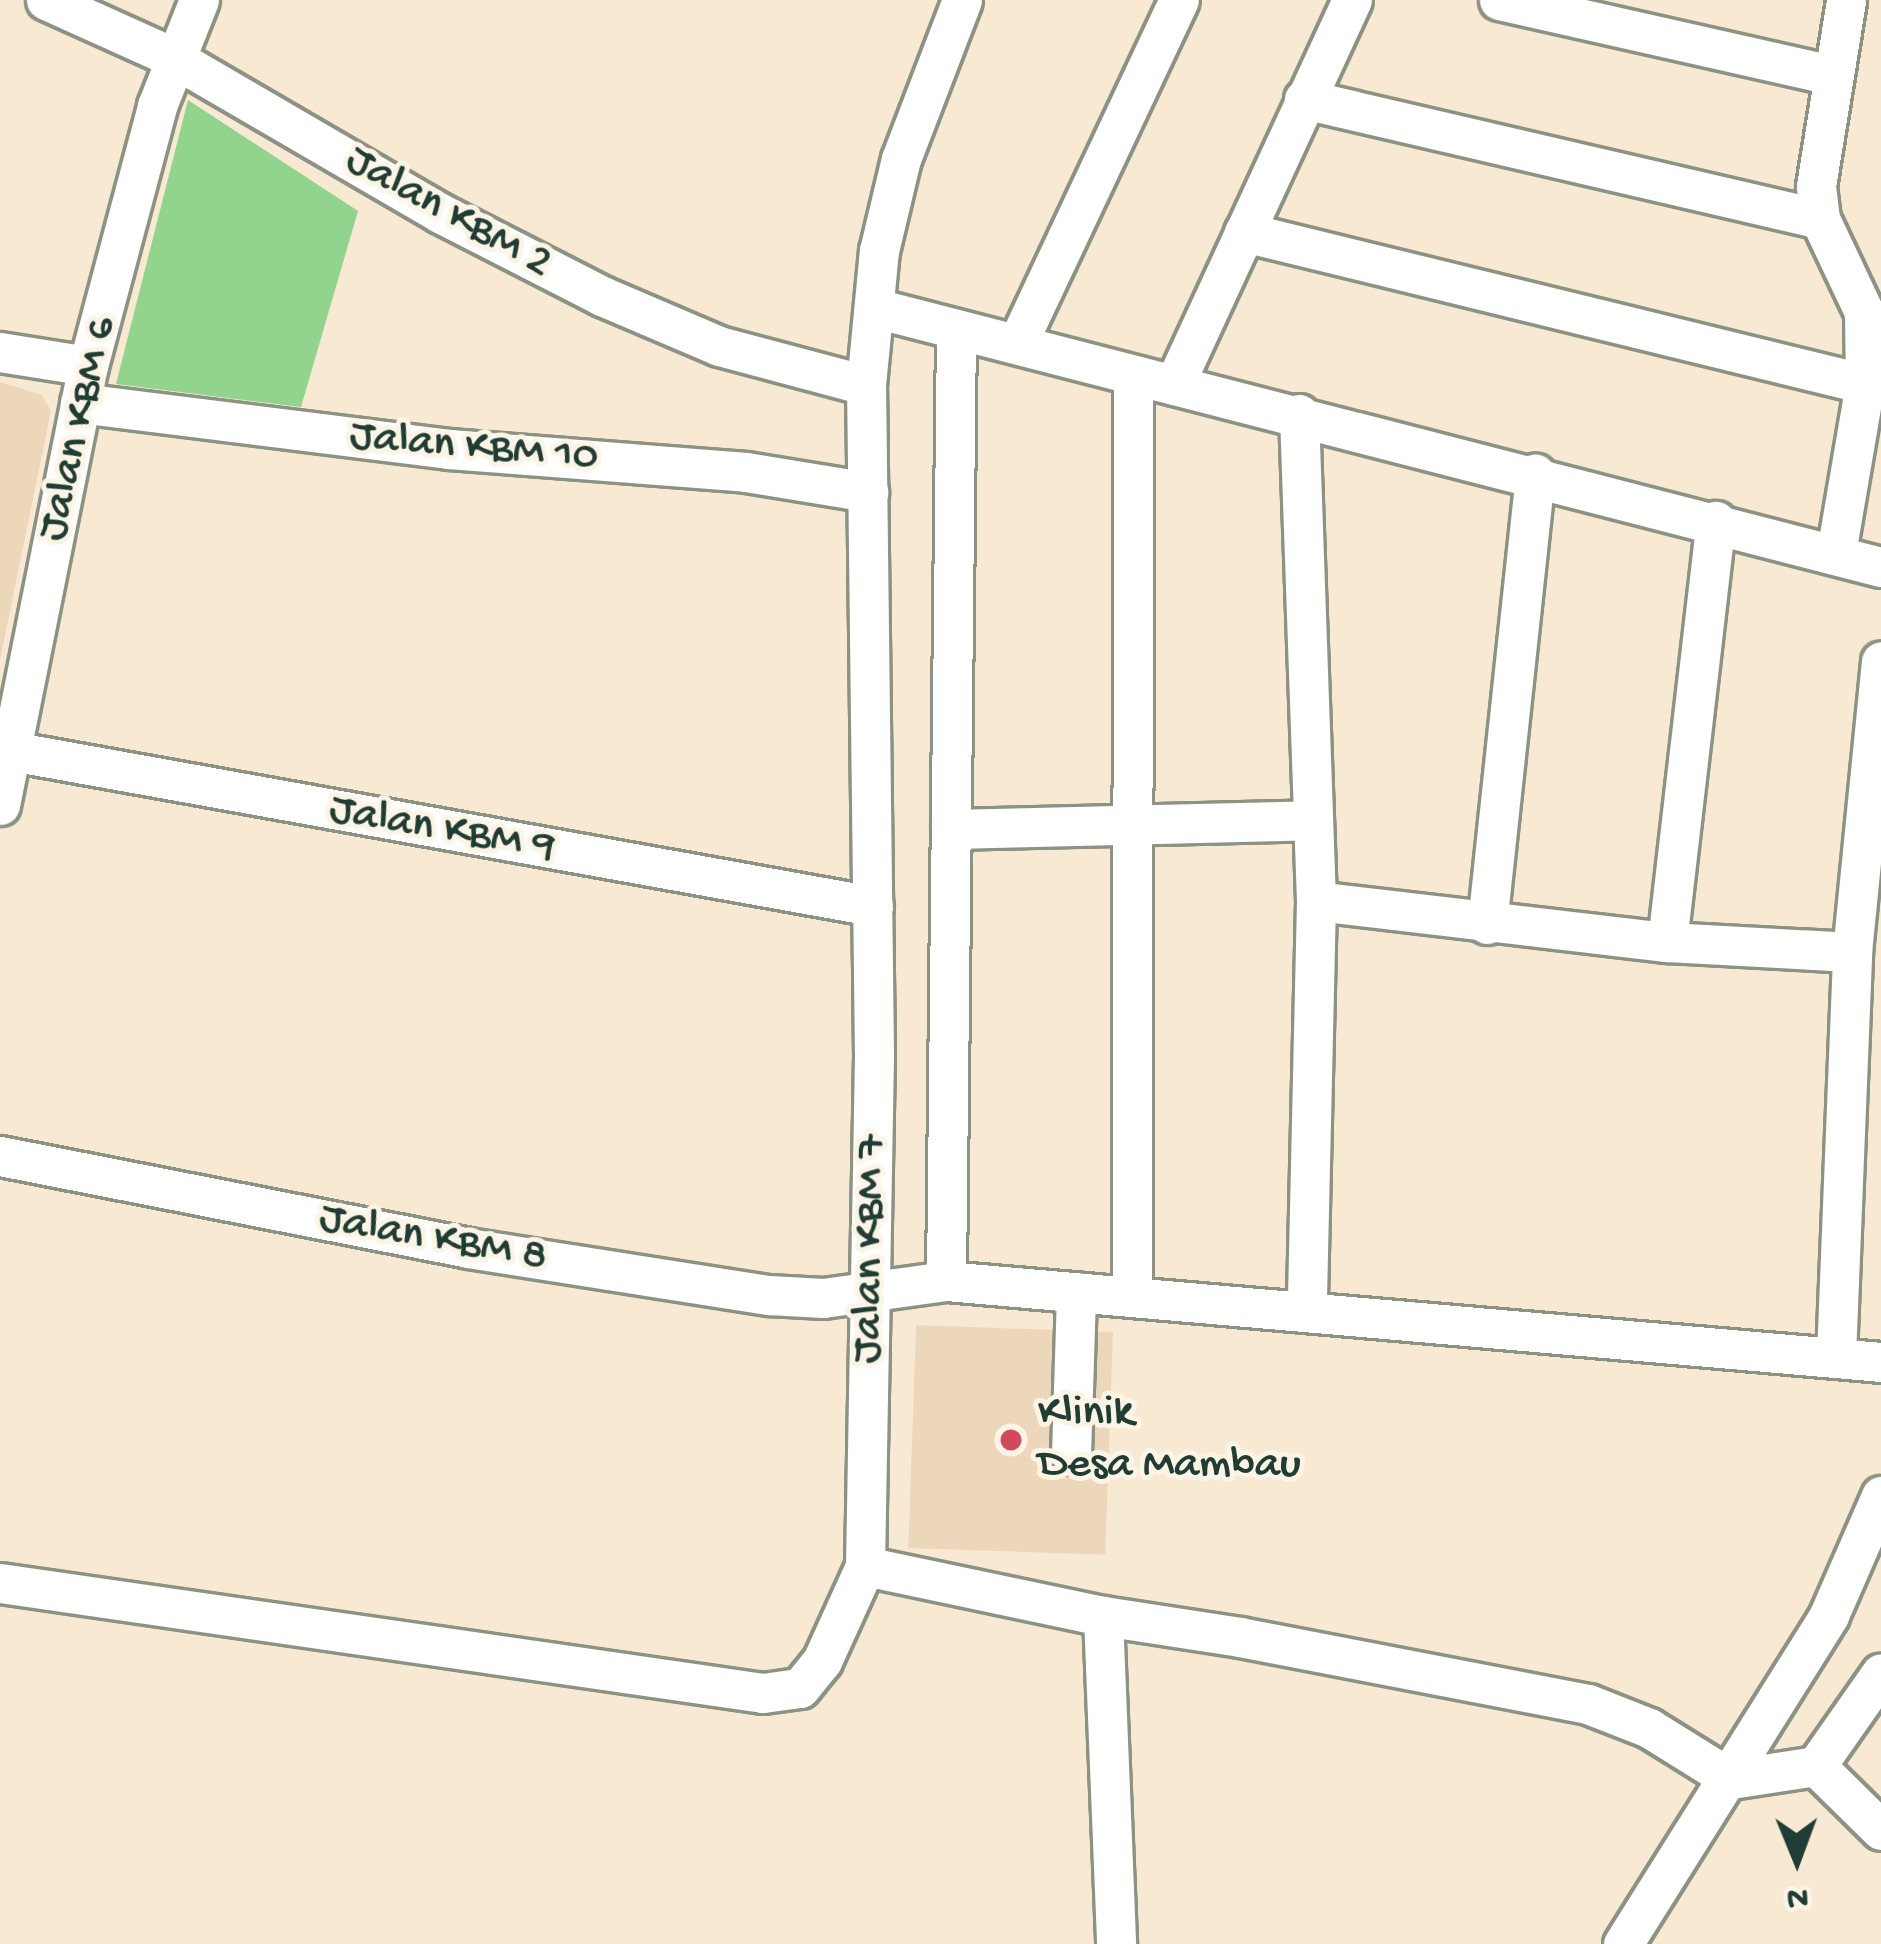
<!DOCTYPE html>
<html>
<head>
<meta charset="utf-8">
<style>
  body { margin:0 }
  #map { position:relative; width:1881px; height:1944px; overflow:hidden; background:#f8e9d2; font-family:"Gochi Hand",sans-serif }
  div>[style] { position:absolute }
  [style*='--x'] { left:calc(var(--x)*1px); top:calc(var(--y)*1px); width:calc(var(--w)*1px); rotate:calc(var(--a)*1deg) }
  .built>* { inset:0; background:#edd7ba; transform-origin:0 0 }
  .green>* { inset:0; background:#90d48d }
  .roads { filter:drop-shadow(3px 0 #8c9383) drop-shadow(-3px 0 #8c9383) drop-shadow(0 3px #8c9383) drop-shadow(0 -3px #8c9383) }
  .minor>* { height:39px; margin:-19.5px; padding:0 19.5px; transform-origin:19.5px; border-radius:19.5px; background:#fff }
  .dots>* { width:33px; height:33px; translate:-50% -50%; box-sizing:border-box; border:6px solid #fcf5e5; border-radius:50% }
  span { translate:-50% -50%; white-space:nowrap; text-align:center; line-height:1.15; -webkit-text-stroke:10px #fcf5e5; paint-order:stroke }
  .street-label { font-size:45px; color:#1f3d34 }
  .poi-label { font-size:45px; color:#1f3d34 }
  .left { translate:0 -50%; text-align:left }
  .north { position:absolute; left:1737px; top:1800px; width:120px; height:120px; -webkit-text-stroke:9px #fcf5e5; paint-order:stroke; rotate:179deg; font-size:33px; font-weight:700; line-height:48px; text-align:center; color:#1f3d34 }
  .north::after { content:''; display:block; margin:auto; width:42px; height:54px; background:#1f3d34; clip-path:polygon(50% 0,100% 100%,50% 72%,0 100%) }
</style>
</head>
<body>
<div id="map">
  <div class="built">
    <div style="clip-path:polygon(0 382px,42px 395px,51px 411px,0 660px)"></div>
    <div style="left:1113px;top:1332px;width:223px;height:197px;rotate:92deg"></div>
  </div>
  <div class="green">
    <div style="clip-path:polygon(188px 100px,358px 211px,301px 407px,116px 384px)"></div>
  </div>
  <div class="roads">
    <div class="minor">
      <div style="--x:46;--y:0;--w:138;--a:24.3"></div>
      <div style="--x:172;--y:57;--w:310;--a:30.2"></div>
      <div style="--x:440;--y:213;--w:182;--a:27.1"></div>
      <div style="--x:602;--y:296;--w:127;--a:23.1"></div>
      <div style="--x:719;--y:346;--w:152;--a:14.9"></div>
      <div style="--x:1499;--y:0;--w:341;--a:12.7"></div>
      <div style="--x:1304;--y:99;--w:530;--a:13.09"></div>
      <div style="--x:1244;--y:232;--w:639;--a:13.75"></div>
      <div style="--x:875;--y:308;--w:1039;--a:14.44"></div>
      <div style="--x:1017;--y:344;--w:380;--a:-64.8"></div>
      <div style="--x:0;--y:352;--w:89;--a:9"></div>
      <div style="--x:1174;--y:385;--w:424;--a:-65.2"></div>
      <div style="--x:80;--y:403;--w:372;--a:7.1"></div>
      <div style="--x:449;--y:449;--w:298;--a:4.4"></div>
      <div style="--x:746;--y:472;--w:124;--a:9.3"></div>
      <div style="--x:1299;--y:414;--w:487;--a:88"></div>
      <div style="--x:1316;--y:901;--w:409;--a:91.3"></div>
      <div style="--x:1836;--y:553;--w:171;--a:-80.3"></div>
      <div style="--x:1865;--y:384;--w:72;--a:-90.8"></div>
      <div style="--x:1864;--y:312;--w:103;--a:-115.3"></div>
      <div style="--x:1820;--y:219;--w:33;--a:-97"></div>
      <div style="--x:1816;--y:186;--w:188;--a:-80.8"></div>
      <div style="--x:0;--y:749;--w:887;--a:10.2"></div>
      <div style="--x:0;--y:805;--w:448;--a:-78.7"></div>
      <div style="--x:88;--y:366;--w:269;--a:-75.1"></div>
      <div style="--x:157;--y:106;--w:114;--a:-68.4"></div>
      <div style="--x:951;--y:829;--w:362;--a:-1.4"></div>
      <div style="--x:1316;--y:901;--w:353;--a:6.7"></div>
      <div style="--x:1667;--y:942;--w:185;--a:3.1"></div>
      <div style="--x:1487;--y:924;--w:453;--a:-83.9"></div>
      <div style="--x:1667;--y:942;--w:424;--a:-83.4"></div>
      <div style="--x:0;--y:1156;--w:477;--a:11.1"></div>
      <div style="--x:468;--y:1248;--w:305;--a:8.9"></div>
      <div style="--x:769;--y:1295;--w:54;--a:3.2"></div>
      <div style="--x:823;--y:1298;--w:124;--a:-7.9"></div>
      <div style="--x:946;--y:1281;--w:939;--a:4.95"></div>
      <div style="--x:946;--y:1281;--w:951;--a:-89.4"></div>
      <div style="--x:1132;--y:1293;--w:917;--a:-89.94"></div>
      <div style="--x:1836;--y:1356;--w:404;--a:-87.7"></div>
      <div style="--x:1852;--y:952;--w:292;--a:-84.3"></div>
      <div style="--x:1071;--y:1454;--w:162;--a:-88.2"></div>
      <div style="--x:865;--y:1566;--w:243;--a:11.9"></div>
      <div style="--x:1103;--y:1616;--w:328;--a:87.7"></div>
      <div style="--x:0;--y:1583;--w:771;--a:8.2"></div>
      <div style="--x:763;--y:1693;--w:37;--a:-8"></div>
      <div style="--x:800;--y:1688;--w:35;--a:-51"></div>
      <div style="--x:822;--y:1661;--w:104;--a:-65.6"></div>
      <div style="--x:865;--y:1566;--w:511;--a:-88.99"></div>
      <div style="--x:874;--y:1055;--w:670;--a:-90.68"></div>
      <div style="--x:866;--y:385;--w:135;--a:-84.5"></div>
      <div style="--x:879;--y:251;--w:95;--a:-76.6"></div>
      <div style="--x:901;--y:159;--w:170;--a:-69"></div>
      <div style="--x:1103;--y:1616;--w:139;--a:8.7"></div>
      <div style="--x:1240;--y:1637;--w:354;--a:10.9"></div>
      <div style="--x:1588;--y:1704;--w:66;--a:21.5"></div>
      <div style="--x:1649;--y:1728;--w:97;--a:31.9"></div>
      <div style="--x:1816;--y:1766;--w:91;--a:44.6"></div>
      <div style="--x:1731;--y:1779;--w:86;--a:-8.7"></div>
      <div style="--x:1816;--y:1766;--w:113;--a:-55"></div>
      <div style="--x:1623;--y:1944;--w:388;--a:-57.9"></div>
      <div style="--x:1829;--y:1615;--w:130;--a:-66.4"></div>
    </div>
  </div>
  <div class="dots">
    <div style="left:1011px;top:1440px;background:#d1495b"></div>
  </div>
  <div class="street-label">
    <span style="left:448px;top:213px;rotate:29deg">Jalan KBM 2</span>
    <span style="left:79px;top:429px;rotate:-77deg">Jalan KBM 6</span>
    <span style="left:474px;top:448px;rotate:5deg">Jalan KBM 10</span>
    <span style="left:442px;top:830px;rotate:10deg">Jalan KBM 9</span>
    <span style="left:433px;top:1239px;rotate:10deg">Jalan KBM 8</span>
    <span style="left:871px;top:1249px;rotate:-89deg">Jalan KBM 7</span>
  </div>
  <div class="poi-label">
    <span class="left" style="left:1038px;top:1440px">Klinik<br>Desa Mambau</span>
  </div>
  <div class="north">N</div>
</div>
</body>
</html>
